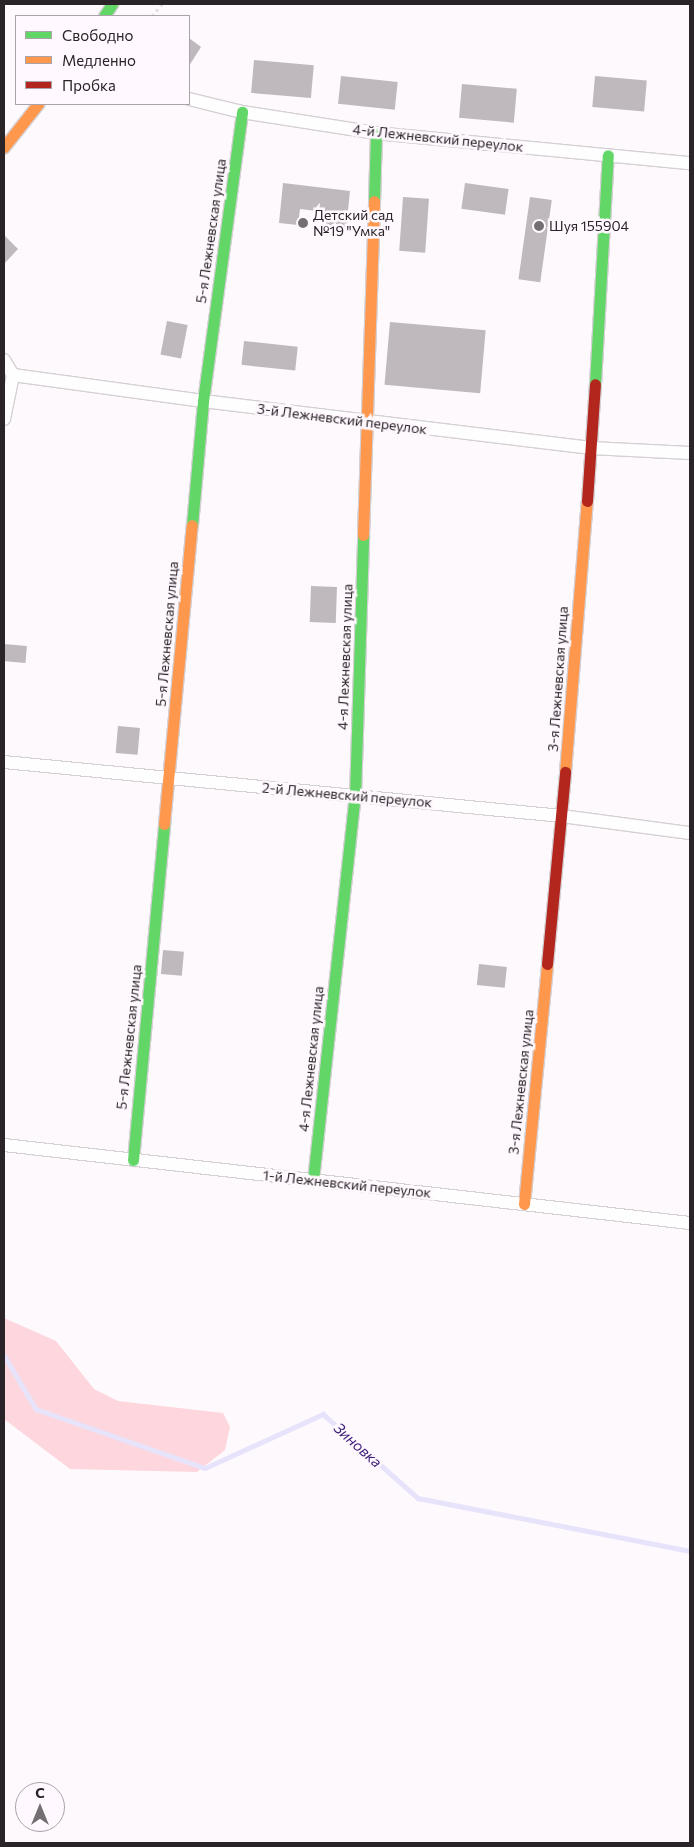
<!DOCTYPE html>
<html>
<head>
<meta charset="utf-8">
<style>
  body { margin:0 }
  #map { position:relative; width:694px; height:1847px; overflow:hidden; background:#fef9fd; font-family:Commissioner,sans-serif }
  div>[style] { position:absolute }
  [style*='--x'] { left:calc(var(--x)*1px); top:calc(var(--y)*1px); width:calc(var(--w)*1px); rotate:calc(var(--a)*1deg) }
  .green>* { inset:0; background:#fdd7dd }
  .stream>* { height:4.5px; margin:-2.25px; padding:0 2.25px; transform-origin:2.25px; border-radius:2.25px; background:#e7e3fb }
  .building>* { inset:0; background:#bfb9bd; transform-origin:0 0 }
  .path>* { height:2.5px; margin-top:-1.25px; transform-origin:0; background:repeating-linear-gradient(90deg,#dfdfdf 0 2.5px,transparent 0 6.5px) }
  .roads { filter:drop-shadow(1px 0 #d5d0d4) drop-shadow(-1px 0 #d5d0d4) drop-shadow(0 1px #d5d0d4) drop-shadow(0 -1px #d5d0d4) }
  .street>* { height:12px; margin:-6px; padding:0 6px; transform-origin:6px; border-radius:6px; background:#fffeff }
  .fast>* { height:11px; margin:-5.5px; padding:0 5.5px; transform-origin:5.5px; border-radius:5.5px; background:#63d668 }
  .slow>* { height:11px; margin:-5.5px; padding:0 5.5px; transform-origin:5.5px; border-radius:5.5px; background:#ff974d }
  .jam>* { height:11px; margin:-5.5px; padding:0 5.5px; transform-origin:5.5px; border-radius:5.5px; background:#b3261e }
  .dots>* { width:14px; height:14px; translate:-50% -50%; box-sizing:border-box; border:2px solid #fff8fe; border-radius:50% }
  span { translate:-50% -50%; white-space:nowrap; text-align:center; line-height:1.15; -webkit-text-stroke:5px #fff8fe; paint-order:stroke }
  .street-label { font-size:14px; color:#2a2429 }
  .poi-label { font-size:14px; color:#2a2429 }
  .left { translate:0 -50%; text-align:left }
  .water-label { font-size:15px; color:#3a1e78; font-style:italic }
  .frame { position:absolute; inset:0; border:5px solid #2a2429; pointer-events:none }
  .legend { position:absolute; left:15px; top:15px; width:175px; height:90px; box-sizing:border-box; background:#fff8fe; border:1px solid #aaa3a9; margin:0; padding:6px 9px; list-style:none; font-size:15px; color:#2a2429 }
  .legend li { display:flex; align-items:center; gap:10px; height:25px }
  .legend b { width:25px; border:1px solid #aaa3a9 }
  .north { position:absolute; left:15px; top:1782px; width:50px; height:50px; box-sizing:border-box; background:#fff8fe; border:1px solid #aaa3a9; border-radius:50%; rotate:0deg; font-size:14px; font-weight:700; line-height:20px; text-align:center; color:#2a2429 }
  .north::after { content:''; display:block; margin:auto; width:18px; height:22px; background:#746f73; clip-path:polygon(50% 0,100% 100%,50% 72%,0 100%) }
</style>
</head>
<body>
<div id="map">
  <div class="green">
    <div style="clip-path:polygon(4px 1318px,56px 1341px,94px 1389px,118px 1401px,223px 1413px,230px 1427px,225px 1450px,197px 1472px,70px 1469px,4px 1419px)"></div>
  </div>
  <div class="stream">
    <div style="--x:4;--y:1355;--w:63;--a:59.3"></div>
    <div style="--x:36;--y:1409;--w:179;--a:19.2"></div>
    <div style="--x:205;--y:1468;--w:130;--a:-24.6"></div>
    <div style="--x:323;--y:1414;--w:127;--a:41.5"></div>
    <div style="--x:418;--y:1498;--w:277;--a:11"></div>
  </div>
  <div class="building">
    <div style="clip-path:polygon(189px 38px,201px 47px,189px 66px)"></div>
    <div style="left:254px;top:60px;width:60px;height:33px;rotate:5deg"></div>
    <div style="left:341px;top:76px;width:57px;height:28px;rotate:6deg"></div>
    <div style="left:595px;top:76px;width:52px;height:31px;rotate:5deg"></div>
    <div style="left:462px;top:84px;width:55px;height:34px;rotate:5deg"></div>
    <div style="clip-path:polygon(283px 183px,350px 191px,346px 230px,323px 228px,325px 212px,300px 209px,298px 225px,279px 223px)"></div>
    <div style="left:465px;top:183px;width:44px;height:26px;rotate:8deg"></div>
    <div style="left:403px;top:197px;width:26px;height:54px;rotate:4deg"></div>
    <div style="left:530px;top:197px;width:22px;height:83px;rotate:8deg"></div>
    <div style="clip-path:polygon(4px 235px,18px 249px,4px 264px)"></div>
    <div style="left:167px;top:321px;width:21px;height:34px;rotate:11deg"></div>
    <div style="left:390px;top:322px;width:96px;height:63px;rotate:5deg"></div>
    <div style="left:244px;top:341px;width:54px;height:24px;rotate:6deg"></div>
    <div style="left:311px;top:586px;width:26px;height:36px;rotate:2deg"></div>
    <div style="left:4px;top:644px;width:23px;height:17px;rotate:5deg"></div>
    <div style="left:118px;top:726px;width:22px;height:27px;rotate:5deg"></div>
    <div style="left:163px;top:950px;width:21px;height:24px;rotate:5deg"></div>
    <div style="left:479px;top:964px;width:28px;height:21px;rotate:6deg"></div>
  </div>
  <div class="path">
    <div style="--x:152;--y:16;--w:16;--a:-50"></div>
  </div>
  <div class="roads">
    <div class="street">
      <div style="--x:189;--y:99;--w:55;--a:13.8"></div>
      <div style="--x:242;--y:112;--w:136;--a:8.9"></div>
      <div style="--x:376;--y:133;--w:315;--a:5.5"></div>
      <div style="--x:4;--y:360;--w:17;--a:59"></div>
      <div style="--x:13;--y:375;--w:192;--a:7.8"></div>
      <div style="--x:203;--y:401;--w:391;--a:6.9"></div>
      <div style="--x:591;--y:448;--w:99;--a:2.9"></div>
      <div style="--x:4;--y:419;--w:45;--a:-78.4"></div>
      <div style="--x:4;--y:762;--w:561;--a:5.53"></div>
      <div style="--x:562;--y:816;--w:129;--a:7.6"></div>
      <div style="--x:4;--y:1145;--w:690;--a:6.49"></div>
    </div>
    <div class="fast">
      <div style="--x:104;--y:16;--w:14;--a:-56"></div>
      <div style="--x:374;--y:201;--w:68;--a:-88.3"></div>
      <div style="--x:595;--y:384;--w:229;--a:-86.8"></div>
      <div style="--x:192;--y:525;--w:124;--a:-84.9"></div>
      <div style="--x:203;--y:401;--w:292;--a:-82.3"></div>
      <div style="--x:133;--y:1160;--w:337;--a:-84.7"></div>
      <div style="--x:313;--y:1180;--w:386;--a:-83.8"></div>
      <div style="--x:355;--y:796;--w:261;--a:-88.2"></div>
    </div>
    <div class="slow">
      <div style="--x:4;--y:147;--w:55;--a:-51.7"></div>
      <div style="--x:363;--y:535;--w:334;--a:-88.1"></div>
      <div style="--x:565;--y:772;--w:272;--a:-85.4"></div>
      <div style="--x:164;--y:824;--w:300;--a:-84.7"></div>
      <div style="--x:524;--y:1204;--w:241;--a:-84.5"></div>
    </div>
    <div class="jam">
      <div style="--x:587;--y:501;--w:117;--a:-86.1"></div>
      <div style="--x:547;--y:964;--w:193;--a:-84.6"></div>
    </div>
  </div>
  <div class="dots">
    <div style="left:303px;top:223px;background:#746f73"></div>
    <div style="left:539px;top:226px;background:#746f73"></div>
  </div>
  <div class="street-label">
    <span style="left:438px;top:138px;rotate:6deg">4-й Лежневский переулок</span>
    <span style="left:211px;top:231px;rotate:-82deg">5-я Лежневская улица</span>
    <span style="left:342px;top:419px;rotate:7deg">3-й Лежневский переулок</span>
    <span style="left:167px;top:634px;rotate:-85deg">5-я Лежневская улица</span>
    <span style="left:345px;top:657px;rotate:-88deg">4-я Лежневская улица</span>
    <span style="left:558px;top:679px;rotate:-86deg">3-я Лежневская улица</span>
    <span style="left:347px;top:795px;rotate:5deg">2-й Лежневский переулок</span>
    <span style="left:129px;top:1037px;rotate:-84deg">5-я Лежневская улица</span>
    <span style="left:311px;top:1059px;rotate:-84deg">4-я Лежневская улица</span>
    <span style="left:521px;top:1082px;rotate:-84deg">3-я Лежневская улица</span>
    <span style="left:347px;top:1184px;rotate:6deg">1-й Лежневский переулок</span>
  </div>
  <div class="poi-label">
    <span class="left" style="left:313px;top:223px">Детский сад<br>№19 "Умка"</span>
    <span class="left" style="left:549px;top:226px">Шуя 155904</span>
  </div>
  <div class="water-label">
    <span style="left:358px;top:1445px;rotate:42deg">Зиновка</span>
  </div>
  <div class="frame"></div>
  <ul class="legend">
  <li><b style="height:6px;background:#63d668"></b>Свободно</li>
  <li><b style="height:6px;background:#ff974d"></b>Медленно</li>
  <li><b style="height:6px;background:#b3261e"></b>Пробка</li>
  </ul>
  <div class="north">С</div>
</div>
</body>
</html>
